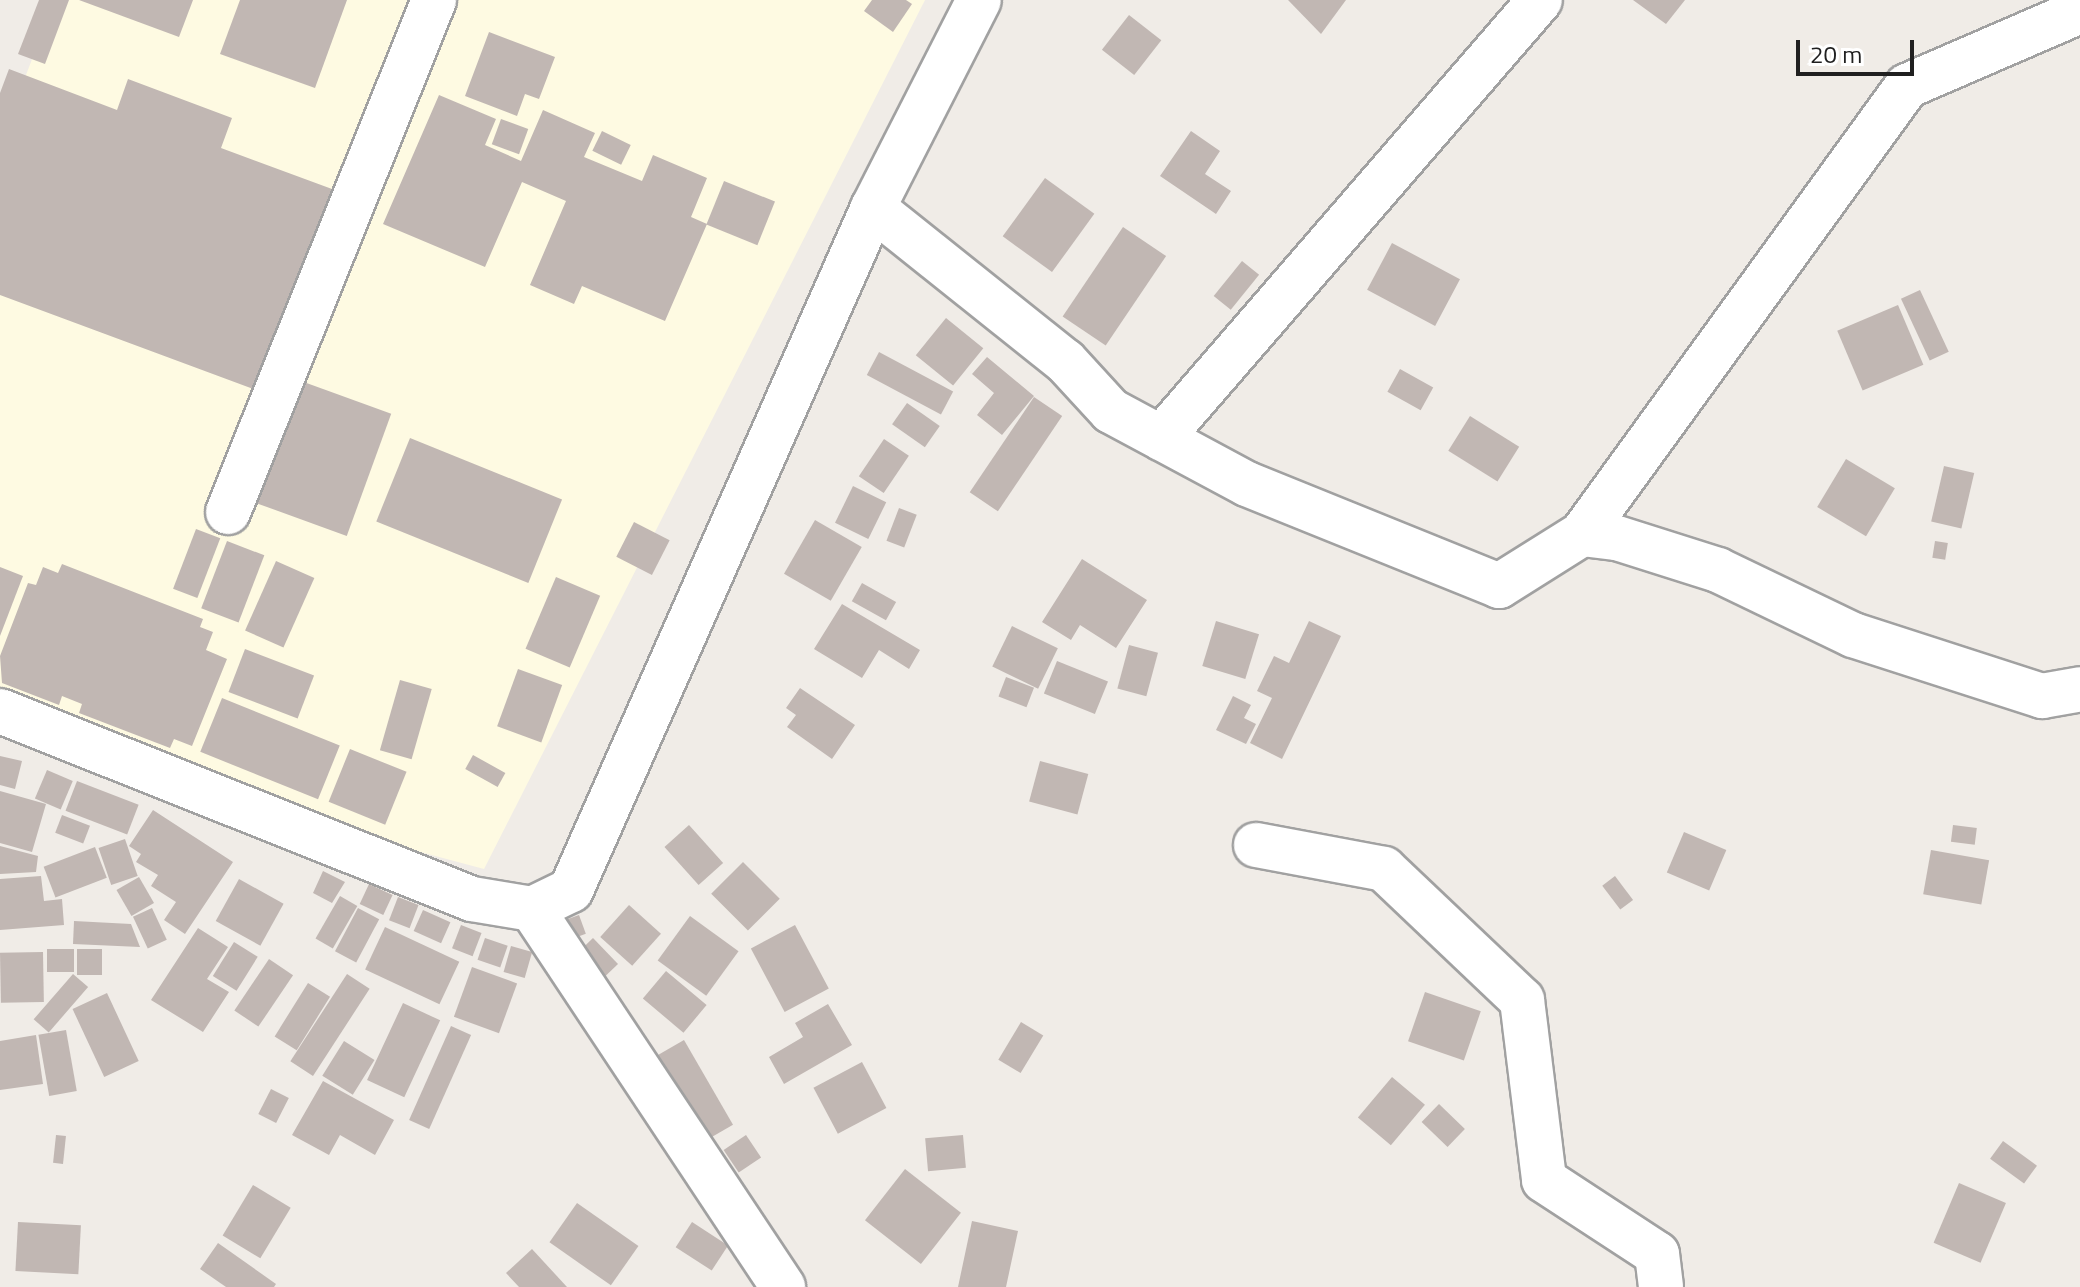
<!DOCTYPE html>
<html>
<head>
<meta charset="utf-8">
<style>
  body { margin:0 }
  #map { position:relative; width:2080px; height:1287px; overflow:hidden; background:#f0ece7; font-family:"Titillium Web",sans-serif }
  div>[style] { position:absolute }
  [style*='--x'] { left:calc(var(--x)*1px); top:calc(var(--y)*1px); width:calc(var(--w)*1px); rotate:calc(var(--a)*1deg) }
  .education>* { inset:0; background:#fefae2 }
  .building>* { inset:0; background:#c1b7b3; transform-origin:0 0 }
  .roads { filter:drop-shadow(2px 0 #a1a1a1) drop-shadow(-2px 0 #a1a1a1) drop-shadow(0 2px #a1a1a1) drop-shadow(0 -2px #a1a1a1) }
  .minor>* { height:44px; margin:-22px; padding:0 22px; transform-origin:22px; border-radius:22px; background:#fff }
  span { translate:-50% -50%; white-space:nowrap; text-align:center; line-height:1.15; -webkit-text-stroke:6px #fff; paint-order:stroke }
  .scale { position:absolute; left:1796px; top:40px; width:118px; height:36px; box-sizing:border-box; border:4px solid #202020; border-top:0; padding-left:10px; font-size:24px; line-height:28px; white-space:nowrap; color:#202020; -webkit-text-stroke:6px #fff; paint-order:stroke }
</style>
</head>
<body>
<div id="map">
  <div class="education">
    <div style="clip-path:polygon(55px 0,925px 0,484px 869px,327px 827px,0 700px,0 142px)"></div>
  </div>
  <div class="building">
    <div style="clip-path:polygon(39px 0,69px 0,45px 64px,18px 54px)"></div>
    <div style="clip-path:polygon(79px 0,193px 0,179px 37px)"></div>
    <div style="clip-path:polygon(240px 0,347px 0,315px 88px,220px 54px)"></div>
    <div style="clip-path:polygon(872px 0,906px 0,912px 4px,893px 32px,864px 11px)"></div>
    <div style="clip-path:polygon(1288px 0,1346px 0,1321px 34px)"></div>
    <div style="clip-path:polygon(1633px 0,1685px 0,1666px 24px)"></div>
    <div style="left:1129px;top:15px;width:41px;height:44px;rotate:38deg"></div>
    <div style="clip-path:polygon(489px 32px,555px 57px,539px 99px,525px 94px,517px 116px,465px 96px)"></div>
    <div style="clip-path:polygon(9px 69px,117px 110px,128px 79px,232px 118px,221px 148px,332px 189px,256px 390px,0 295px,0 93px)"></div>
    <div style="clip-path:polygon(439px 95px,496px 119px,485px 145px,521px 161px,543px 110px,595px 133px,584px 157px,642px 181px,653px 155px,707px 178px,691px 217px,707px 224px,665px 321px,582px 286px,574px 304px,530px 285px,566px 201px,522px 182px,485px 267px,383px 224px)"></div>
    <div style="left:501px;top:119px;width:29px;height:27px;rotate:20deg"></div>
    <div style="left:602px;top:131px;width:32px;height:22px;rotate:26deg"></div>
    <div style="clip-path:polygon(1191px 131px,1220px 151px,1205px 174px,1231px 191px,1216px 214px,1160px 176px)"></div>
    <div style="left:1045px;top:178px;width:61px;height:72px;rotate:36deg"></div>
    <div style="left:724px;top:181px;width:55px;height:47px;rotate:22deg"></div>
    <div style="left:1123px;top:227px;width:52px;height:108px;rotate:34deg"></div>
    <div style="left:1392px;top:243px;width:77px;height:53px;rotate:28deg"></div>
    <div style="left:1242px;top:261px;width:22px;height:45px;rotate:39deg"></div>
    <div style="left:1920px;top:290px;width:68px;height:21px;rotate:65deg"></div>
    <div style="left:1898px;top:305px;width:65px;height:66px;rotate:67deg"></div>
    <div style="left:946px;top:318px;width:48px;height:48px;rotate:39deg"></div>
    <div style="left:879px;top:352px;width:84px;height:26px;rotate:28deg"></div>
    <div style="clip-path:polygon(987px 357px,1034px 396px,1002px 435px,977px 415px,994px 393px,972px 374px)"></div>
    <div style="left:1400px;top:369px;width:38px;height:26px;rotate:29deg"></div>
    <div style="left:301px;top:381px;width:96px;height:130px;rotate:20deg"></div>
    <div style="left:1034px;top:397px;width:34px;height:115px;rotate:34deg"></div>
    <div style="left:907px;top:403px;width:40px;height:26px;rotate:35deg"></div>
    <div style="left:1470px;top:416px;width:58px;height:41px;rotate:32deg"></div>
    <div style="left:410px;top:438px;width:164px;height:90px;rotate:22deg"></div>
    <div style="left:884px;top:439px;width:30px;height:45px;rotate:34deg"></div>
    <div style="left:1846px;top:459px;width:57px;height:56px;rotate:31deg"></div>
    <div style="left:1944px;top:466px;width:31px;height:57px;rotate:13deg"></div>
    <div style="left:853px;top:486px;width:37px;height:41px;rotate:26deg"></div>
    <div style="left:899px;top:508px;width:19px;height:35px;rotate:21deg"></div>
    <div style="left:815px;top:520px;width:54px;height:62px;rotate:30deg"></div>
    <div style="left:634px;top:522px;width:40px;height:39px;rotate:27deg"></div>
    <div style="left:196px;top:529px;width:26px;height:64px;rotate:21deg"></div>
    <div style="left:227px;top:541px;width:40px;height:72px;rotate:21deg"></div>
    <div style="left:1935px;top:541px;width:13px;height:17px;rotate:9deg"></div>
    <div style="clip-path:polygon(1082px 559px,1147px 600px,1116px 648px,1080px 625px,1071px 640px,1042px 622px)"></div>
    <div style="left:276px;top:561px;width:42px;height:76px;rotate:24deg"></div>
    <div style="clip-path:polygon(62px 564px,203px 619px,200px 627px,213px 632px,206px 650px,227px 659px,192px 746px,174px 739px,170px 748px,79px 713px,82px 704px,62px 696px,59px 705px,2px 683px,0 656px,28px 583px,36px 585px,43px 567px,58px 573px)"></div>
    <div style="clip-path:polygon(0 567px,23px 576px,0 636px)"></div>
    <div style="left:556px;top:577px;width:48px;height:78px;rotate:23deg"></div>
    <div style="left:862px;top:583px;width:39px;height:21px;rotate:29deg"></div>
    <div style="clip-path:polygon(842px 604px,920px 650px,909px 669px,879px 650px,862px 678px,814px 649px)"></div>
    <div style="left:1216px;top:621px;width:45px;height:47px;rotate:17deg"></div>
    <div style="clip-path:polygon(1309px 621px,1341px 636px,1282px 759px,1250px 743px,1272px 698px,1257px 691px,1274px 656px,1289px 663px)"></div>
    <div style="left:1012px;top:626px;width:51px;height:45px;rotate:26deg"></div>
    <div style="left:1129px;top:645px;width:30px;height:45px;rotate:15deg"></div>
    <div style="left:245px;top:649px;width:74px;height:46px;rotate:21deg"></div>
    <div style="left:1057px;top:661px;width:55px;height:35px;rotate:22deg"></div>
    <div style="left:518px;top:669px;width:47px;height:61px;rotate:20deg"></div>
    <div style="left:1006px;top:677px;width:30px;height:21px;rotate:21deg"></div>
    <div style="left:400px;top:680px;width:33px;height:73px;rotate:16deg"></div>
    <div style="clip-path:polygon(800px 688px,855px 725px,832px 759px,787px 727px,796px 715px,786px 708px)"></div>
    <div style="clip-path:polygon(1233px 696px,1251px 705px,1244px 718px,1256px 724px,1246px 744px,1216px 730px)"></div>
    <div style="left:222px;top:698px;width:127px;height:58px;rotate:22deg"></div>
    <div style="left:350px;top:749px;width:61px;height:57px;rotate:22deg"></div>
    <div style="left:473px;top:755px;width:37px;height:16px;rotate:29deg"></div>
    <div style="clip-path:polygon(0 756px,22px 761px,15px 789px,0 785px)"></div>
    <div style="left:1040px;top:761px;width:50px;height:42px;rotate:15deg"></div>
    <div style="left:47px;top:770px;width:28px;height:31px;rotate:23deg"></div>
    <div style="left:77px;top:781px;width:66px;height:32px;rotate:21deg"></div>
    <div style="clip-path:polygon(0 791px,46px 804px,32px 852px,0 843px)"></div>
    <div style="clip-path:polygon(153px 810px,233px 862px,185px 934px,164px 920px,176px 902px,151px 886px,158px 875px,136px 862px,141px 854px,129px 846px)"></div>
    <div style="left:62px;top:815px;width:30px;height:19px;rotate:21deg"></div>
    <div style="left:689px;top:825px;width:51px;height:33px;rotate:48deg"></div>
    <div style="left:1953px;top:825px;width:24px;height:17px;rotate:7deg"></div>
    <div style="left:1684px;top:832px;width:46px;height:44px;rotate:23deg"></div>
    <div style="left:125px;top:839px;width:39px;height:28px;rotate:71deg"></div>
    <div style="clip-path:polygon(0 846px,38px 856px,36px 872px,0 874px)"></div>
    <div style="left:95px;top:847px;width:33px;height:55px;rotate:69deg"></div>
    <div style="left:1931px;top:850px;width:59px;height:45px;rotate:10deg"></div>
    <div style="left:743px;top:862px;width:52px;height:45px;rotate:45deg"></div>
    <div style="clip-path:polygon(323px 871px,345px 882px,332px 903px,313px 893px)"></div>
    <div style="clip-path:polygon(41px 876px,44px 901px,62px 899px,64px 925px,0 930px,0 879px)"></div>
    <div style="left:1615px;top:876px;width:30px;height:16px;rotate:53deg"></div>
    <div style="left:139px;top:877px;width:30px;height:26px;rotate:60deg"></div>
    <div style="left:239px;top:879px;width:51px;height:48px;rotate:29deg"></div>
    <div style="left:369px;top:884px;width:26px;height:22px;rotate:25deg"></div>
    <div style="left:340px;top:896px;width:20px;height:49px;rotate:30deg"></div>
    <div style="left:398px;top:897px;width:22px;height:25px;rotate:21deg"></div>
    <div style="left:629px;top:905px;width:43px;height:43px;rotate:42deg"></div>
    <div style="left:152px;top:908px;width:35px;height:21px;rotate:65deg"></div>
    <div style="left:358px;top:908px;width:24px;height:49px;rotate:28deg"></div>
    <div style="left:423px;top:910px;width:30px;height:23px;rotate:24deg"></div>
    <div style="left:579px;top:915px;width:20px;height:21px;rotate:70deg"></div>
    <div style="left:690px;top:916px;width:60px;height:55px;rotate:36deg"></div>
    <div style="clip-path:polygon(74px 921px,131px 924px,140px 947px,73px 944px)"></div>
    <div style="left:461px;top:925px;width:22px;height:25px;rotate:21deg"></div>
    <div style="left:795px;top:925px;width:72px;height:50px;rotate:62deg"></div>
    <div style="left:385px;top:927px;width:82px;height:47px;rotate:25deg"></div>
    <div style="clip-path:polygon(198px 928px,228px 947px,207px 979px,229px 992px,203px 1032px,151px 1000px)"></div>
    <div style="left:485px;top:938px;width:24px;height:23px;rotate:19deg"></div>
    <div style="left:593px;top:938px;width:36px;height:28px;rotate:46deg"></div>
    <div style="left:234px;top:942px;width:28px;height:40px;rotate:32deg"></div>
    <div style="left:511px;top:946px;width:22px;height:27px;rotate:16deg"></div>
    <div style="left:47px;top:949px;width:27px;height:23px"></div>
    <div style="left:77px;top:949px;width:25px;height:26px"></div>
    <div style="left:43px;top:952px;width:50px;height:43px;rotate:89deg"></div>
    <div style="left:269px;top:959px;width:29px;height:62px;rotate:34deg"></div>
    <div style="left:472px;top:967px;width:48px;height:53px;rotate:20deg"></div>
    <div style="left:666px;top:971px;width:53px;height:36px;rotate:40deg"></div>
    <div style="left:73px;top:974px;width:20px;height:60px;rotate:41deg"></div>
    <div style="left:347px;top:974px;width:27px;height:104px;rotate:33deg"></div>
    <div style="left:308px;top:983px;width:26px;height:63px;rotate:32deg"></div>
    <div style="left:1425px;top:992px;width:59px;height:52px;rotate:19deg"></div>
    <div style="left:107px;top:993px;width:75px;height:38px;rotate:65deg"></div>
    <div style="left:403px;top:1003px;width:41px;height:85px;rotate:25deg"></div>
    <div style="clip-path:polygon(828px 1004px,852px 1045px,784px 1084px,769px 1057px,803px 1037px,795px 1023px)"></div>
    <div style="left:1021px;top:1022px;width:26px;height:44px;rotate:31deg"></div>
    <div style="left:451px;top:1026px;width:22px;height:103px;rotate:24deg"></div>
    <div style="left:66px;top:1030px;width:62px;height:28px;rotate:80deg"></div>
    <div style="clip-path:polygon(36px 1035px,43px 1084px,0 1090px,0 1041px)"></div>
    <div style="left:684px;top:1040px;width:98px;height:31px;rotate:60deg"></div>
    <div style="left:344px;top:1041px;width:36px;height:41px;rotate:32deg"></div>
    <div style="left:862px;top:1062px;width:52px;height:55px;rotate:62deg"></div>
    <div style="left:1392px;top:1077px;width:43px;height:53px;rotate:40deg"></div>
    <div style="clip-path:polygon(323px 1081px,394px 1120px,375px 1155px,340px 1135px,329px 1155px,292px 1135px)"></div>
    <div style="left:271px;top:1089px;width:20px;height:28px;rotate:27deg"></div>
    <div style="left:1439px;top:1104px;width:36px;height:25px;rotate:44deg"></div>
    <div style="left:56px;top:1135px;width:10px;height:28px;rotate:6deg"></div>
    <div style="left:746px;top:1135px;width:27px;height:27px;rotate:56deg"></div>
    <div style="left:963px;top:1135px;width:33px;height:38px;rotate:85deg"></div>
    <div style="left:2003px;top:1141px;width:42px;height:22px;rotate:36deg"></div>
    <div style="left:905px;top:1169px;width:71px;height:65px;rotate:38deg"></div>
    <div style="left:1959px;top:1183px;width:51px;height:65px;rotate:23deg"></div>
    <div style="left:253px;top:1185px;width:44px;height:59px;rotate:31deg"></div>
    <div style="left:577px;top:1203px;width:75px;height:48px;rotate:35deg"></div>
    <div style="clip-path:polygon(972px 1221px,1018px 1231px,1006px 1287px,958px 1287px)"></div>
    <div style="left:18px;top:1222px;width:63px;height:49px;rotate:3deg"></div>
    <div style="left:692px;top:1222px;width:43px;height:30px;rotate:33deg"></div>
    <div style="clip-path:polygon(218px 1243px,276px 1284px,274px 1287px,226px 1287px,200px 1269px)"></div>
    <div style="clip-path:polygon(532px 1249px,567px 1287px,519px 1287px,506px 1273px)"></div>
  </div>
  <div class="roads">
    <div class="minor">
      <div style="--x:873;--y:208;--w:246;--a:38.6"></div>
      <div style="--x:1065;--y:361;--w:68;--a:47.4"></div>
      <div style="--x:1111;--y:411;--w:154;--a:28.2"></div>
      <div style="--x:1247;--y:484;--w:272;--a:22"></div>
      <div style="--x:1499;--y:586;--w:98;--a:-32.1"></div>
      <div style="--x:1582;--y:534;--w:35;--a:7"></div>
      <div style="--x:1617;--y:538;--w:106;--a:17.6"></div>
      <div style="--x:1718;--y:570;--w:150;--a:25.7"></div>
      <div style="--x:1853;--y:635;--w:199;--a:17.9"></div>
      <div style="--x:2042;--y:696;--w:39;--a:-10"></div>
      <div style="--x:1161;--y:438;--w:579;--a:-49.13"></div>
      <div style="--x:228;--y:512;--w:552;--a:-68.08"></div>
      <div style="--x:1582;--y:534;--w:553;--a:-54.04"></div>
      <div style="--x:1907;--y:86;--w:179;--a:-23.4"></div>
      <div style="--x:0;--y:711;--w:508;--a:21.72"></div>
      <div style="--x:472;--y:899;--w:61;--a:9.5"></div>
      <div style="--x:532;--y:909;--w:43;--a:-26"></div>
      <div style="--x:571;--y:890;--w:746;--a:-66.12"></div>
      <div style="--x:873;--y:208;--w:233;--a:-63"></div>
      <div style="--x:1256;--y:845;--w:130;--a:10.6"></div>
      <div style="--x:1384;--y:869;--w:190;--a:43.5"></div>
      <div style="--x:1522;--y:1000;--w:181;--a:83"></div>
      <div style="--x:1544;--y:1180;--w:135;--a:33.2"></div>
      <div style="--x:1657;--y:1254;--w:33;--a:83"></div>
      <div style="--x:532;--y:909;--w:454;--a:56.4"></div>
    </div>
  </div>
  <div class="scale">20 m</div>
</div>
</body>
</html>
